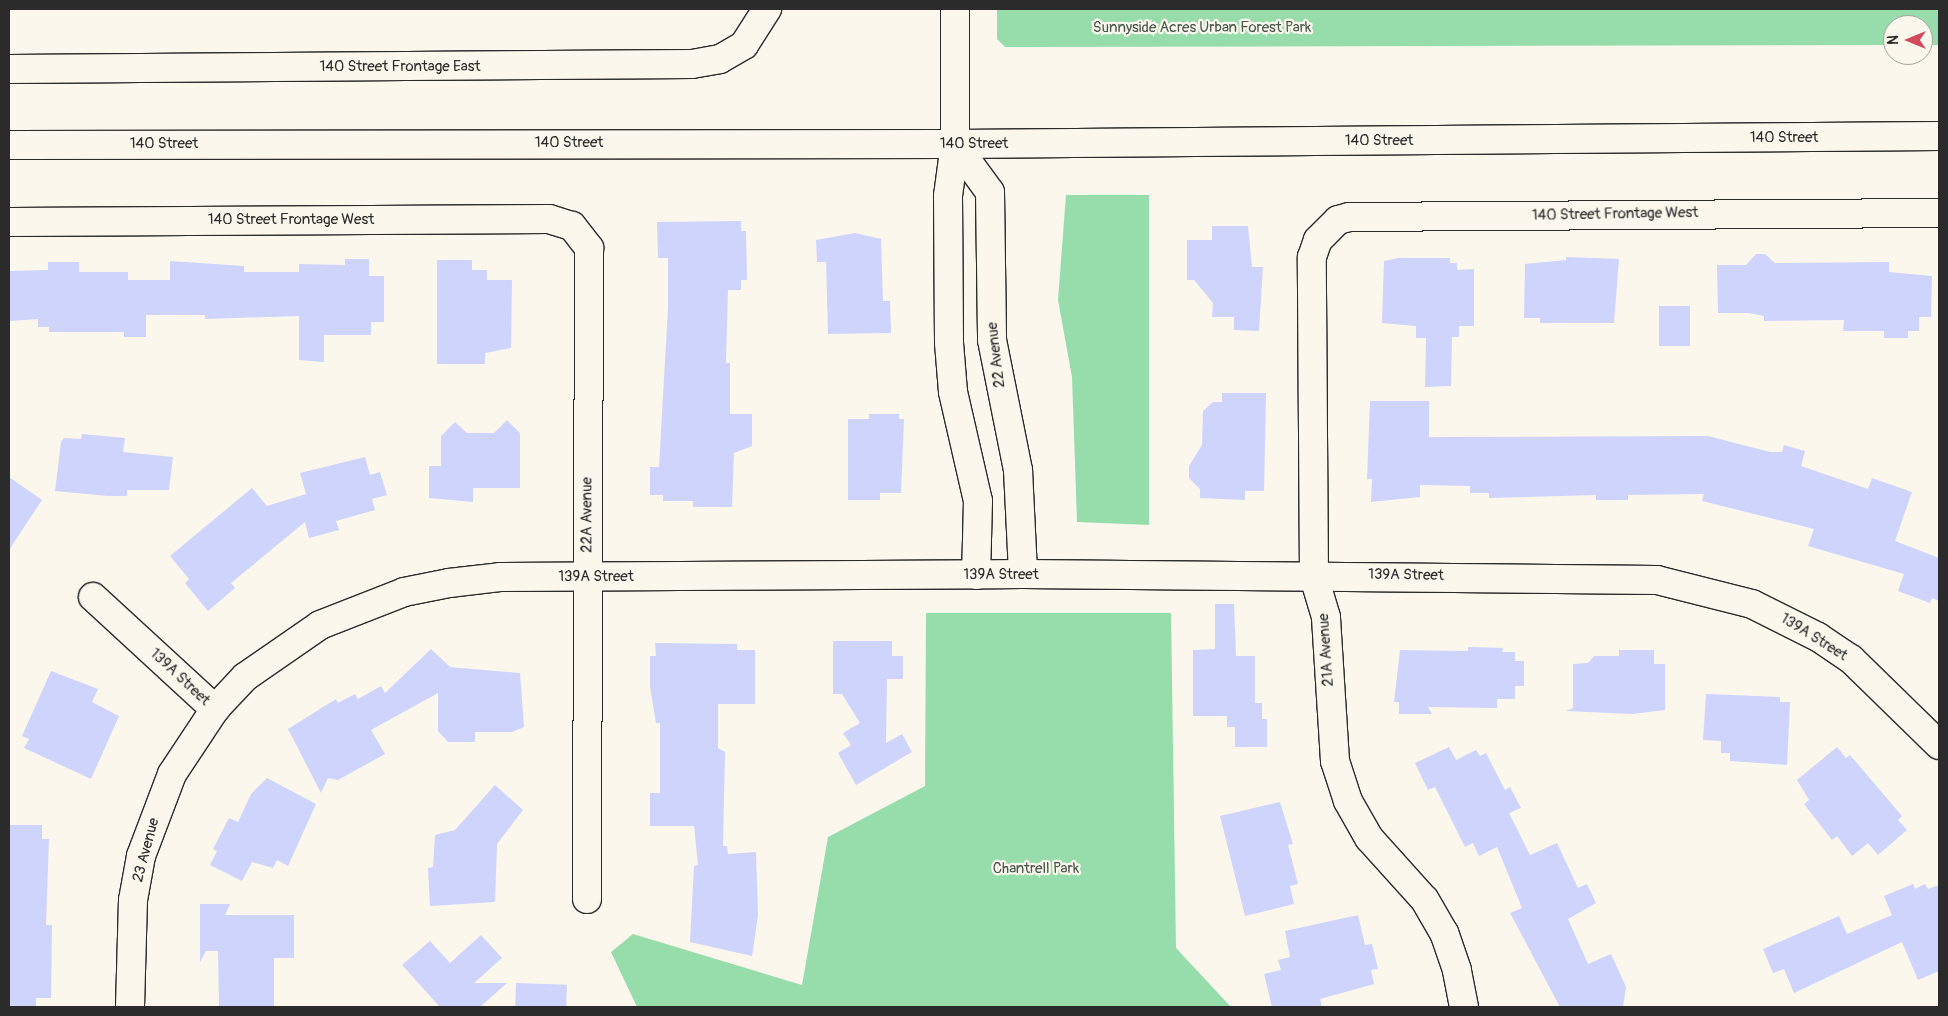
<!DOCTYPE html>
<html>
<head>
<meta charset="utf-8">
<style>
  body { margin:0 }
  #map { position:relative; width:1948px; height:1016px; overflow:hidden; background:#fbf7ec; font-family:Pangolin,sans-serif }
  div>[style] { position:absolute }
  [style*='--x'] { left:calc(var(--x)*1px); top:calc(var(--y)*1px); width:calc(var(--w)*1px); rotate:calc(var(--a)*1deg) }
  .green>* { inset:0; background:#96ddab }
  .building>* { inset:0; background:#ced4fc; transform-origin:0 0 }
  .roads { filter:drop-shadow(1px 0 #2b2b2b) drop-shadow(-1px 0 #2b2b2b) drop-shadow(0 1px #2b2b2b) drop-shadow(0 -1px #2b2b2b) }
  .minor>* { height:28px; margin:-14px; padding:0 14px; transform-origin:14px; border-radius:14px; background:#fbf7ec }
  .major>* { height:28px; margin:-14px; padding:0 14px; transform-origin:14px; border-radius:14px; background:#fbf7ec }
  span { translate:-50% -50%; white-space:nowrap; text-align:center; line-height:1.15; -webkit-text-stroke:4.5px #fbf7ec; paint-order:stroke }
  .park-label { font-size:15px; color:#46584b }
  .street-label { font-size:15px; color:#2b2b2b }
  .frame { position:absolute; inset:0; border:10px solid #2b2b2b; pointer-events:none }
  .north { position:absolute; left:1883px; top:15px; width:50px; height:50px; box-sizing:border-box; background:#fbf7ec; border:1px solid #a8a59f; border-radius:50%; rotate:270deg; font-size:14px; font-weight:700; line-height:20px; text-align:center; color:#2b2b2b }
  .north::after { content:''; display:block; margin:auto; width:18px; height:22px; background:#d1495b; clip-path:polygon(50% 0,100% 100%,50% 72%,0 100%) }
</style>
</head>
<body>
<div id="map">
  <div class="green">
    <div style="clip-path:polygon(997px 9px,1939px 9px,1939px 45px,1923px 45px,1923px 25px,1893px 25px,1893px 45px,1005px 47px,997px 39px)"></div>
    <div style="clip-path:polygon(1066px 195px,1149px 195px,1149px 525px,1077px 522px,1072px 377px,1058px 300px)"></div>
    <div style="clip-path:polygon(926px 613px,1171px 613px,1176px 948px,1231px 1007px,637px 1007px,611px 952px,633px 934px,802px 985px,828px 837px,925px 786px)"></div>
  </div>
  <div class="building">
    <div style="clip-path:polygon(741px 221px,741px 231px,746px 231px,747px 280px,741px 280px,741px 290px,728px 290px,726px 363px,730px 363px,730px 414px,752px 414px,752px 446px,734px 453px,732px 507px,693px 507px,693px 501px,663px 501px,663px 495px,650px 495px,650px 467px,659px 467px,668px 308px,668px 258px,658px 258px,657px 222px)"></div>
    <div style="clip-path:polygon(1212px 226px,1248px 226px,1252px 267px,1263px 267px,1259px 331px,1234px 330px,1234px 317px,1212px 317px,1213px 303px,1194px 280px,1187px 280px,1187px 240px,1212px 240px)"></div>
    <div style="clip-path:polygon(855px 233px,881px 239px,883px 301px,890px 301px,891px 333px,828px 334px,826px 262px,817px 262px,816px 240px)"></div>
    <div style="clip-path:polygon(1756px 254px,1765px 254px,1775px 263px,1889px 262px,1889px 272px,1932px 276px,1931px 317px,1919px 317px,1919px 331px,1908px 331px,1908px 338px,1884px 338px,1884px 331px,1843px 331px,1844px 320px,1764px 321px,1764px 316px,1749px 313px,1718px 313px,1717px 265px,1746px 265px)"></div>
    <div style="clip-path:polygon(1566px 257px,1619px 259px,1614px 323px,1540px 323px,1540px 318px,1524px 318px,1525px 264px,1566px 260px)"></div>
    <div style="clip-path:polygon(1398px 258px,1450px 258px,1450px 263px,1457px 263px,1457px 270px,1474px 269px,1474px 326px,1459px 326px,1459px 337px,1452px 337px,1451px 386px,1425px 387px,1426px 338px,1416px 338px,1416px 326px,1382px 323px,1384px 261px)"></div>
    <div style="clip-path:polygon(345px 259px,369px 259px,369px 276px,384px 276px,384px 322px,371px 322px,371px 335px,324px 335px,324px 362px,299px 360px,299px 316px,205px 319px,205px 315px,146px 315px,146px 337px,124px 337px,124px 332px,49px 332px,49px 327px,38px 327px,38px 319px,9px 321px,9px 271px,48px 270px,48px 262px,79px 262px,79px 272px,128px 272px,128px 280px,170px 280px,170px 261px,244px 266px,244px 272px,299px 272px,299px 264px,345px 265px)"></div>
    <div style="clip-path:polygon(437px 260px,472px 260px,472px 270px,487px 270px,487px 280px,512px 280px,511px 348px,485px 353px,485px 364px,437px 364px)"></div>
    <div style="left:1659px;top:306px;width:31px;height:40px"></div>
    <div style="clip-path:polygon(1222px 393px,1266px 393px,1264px 491px,1245px 491px,1245px 500px,1200px 498px,1200px 489px,1189px 478px,1189px 466px,1202px 445px,1203px 411px,1213px 402px,1222px 402px)"></div>
    <div style="clip-path:polygon(1370px 401px,1429px 401px,1429px 437px,1708px 436px,1770px 452px,1782px 452px,1784px 445px,1805px 451px,1801px 466px,1868px 489px,1872px 478px,1912px 492px,1895px 541px,1939px 558px,1939px 601px,1932px 598px,1930px 603px,1898px 591px,1904px 574px,1808px 546px,1814px 529px,1702px 501px,1704px 494px,1628px 495px,1628px 500px,1596px 500px,1596px 495px,1489px 498px,1489px 493px,1470px 493px,1470px 486px,1420px 485px,1420px 497px,1371px 502px,1372px 479px,1367px 479px)"></div>
    <div style="clip-path:polygon(869px 414px,899px 414px,899px 419px,904px 419px,901px 493px,880px 493px,880px 500px,848px 500px,848px 419px,869px 419px)"></div>
    <div style="clip-path:polygon(507px 420px,520px 433px,520px 488px,473px 488px,473px 502px,429px 498px,429px 466px,441px 466px,441px 436px,455px 422px,467px 433px,494px 433px)"></div>
    <div style="clip-path:polygon(82px 434px,125px 438px,123px 452px,173px 457px,169px 490px,127px 490px,127px 496px,108px 496px,55px 491px,61px 442px,64px 438px,81px 439px)"></div>
    <div style="clip-path:polygon(365px 457px,370px 475px,380px 472px,387px 495px,372px 499px,375px 510px,336px 521px,339px 530px,309px 538px,305px 522px,231px 583px,235px 588px,208px 611px,185px 583px,189px 579px,170px 556px,252px 488px,267px 506px,306px 494px,300px 473px)"></div>
    <div style="clip-path:polygon(9px 477px,42px 500px,9px 550px)"></div>
    <div style="clip-path:polygon(1215px 604px,1234px 604px,1236px 656px,1255px 656px,1255px 703px,1262px 703px,1262px 719px,1267px 719px,1267px 747px,1235px 747px,1235px 727px,1227px 727px,1227px 716px,1193px 716px,1193px 650px,1215px 649px)"></div>
    <div style="clip-path:polygon(833px 641px,892px 641px,892px 656px,903px 656px,903px 679px,887px 679px,886px 743px,902px 734px,912px 752px,856px 785px,838px 753px,851px 745px,843px 733px,860px 723px,842px 694px,833px 694px)"></div>
    <div style="clip-path:polygon(655px 643px,737px 644px,737px 650px,755px 650px,755px 704px,718px 704px,718px 748px,725px 752px,723px 846px,727px 846px,728px 854px,756px 852px,758px 915px,752px 956px,690px 942px,694px 866px,698px 865px,694px 826px,650px 826px,650px 793px,660px 793px,660px 723px,656px 723px,650px 687px,650px 656px,656px 656px)"></div>
    <div style="clip-path:polygon(1468px 647px,1503px 648px,1502px 652px,1515px 652px,1515px 661px,1524px 661px,1524px 686px,1515px 686px,1515px 699px,1497px 699px,1497px 708px,1428px 707px,1432px 714px,1399px 714px,1399px 702px,1394px 702px,1400px 650px,1468px 651px)"></div>
    <div style="clip-path:polygon(431px 649px,450px 667px,520px 673px,524px 727px,512px 732px,475px 732px,475px 742px,448px 742px,438px 731px,438px 693px,371px 730px,385px 754px,338px 780px,328px 778px,321px 793px,288px 729px,336px 699px,338px 703px,355px 694px,358px 699px,381px 686px,385px 693px)"></div>
    <div style="clip-path:polygon(1619px 650px,1654px 650px,1654px 664px,1665px 664px,1665px 710px,1632px 714px,1566px 711px,1573px 708px,1573px 664px,1588px 663px,1594px 656px,1619px 656px)"></div>
    <div style="clip-path:polygon(51px 671px,98px 689px,92px 702px,119px 716px,91px 779px,24px 748px,29px 739px,22px 736px)"></div>
    <div style="clip-path:polygon(1706px 694px,1780px 697px,1780px 702px,1790px 702px,1787px 765px,1730px 761px,1730px 753px,1721px 753px,1721px 741px,1703px 740px)"></div>
    <div style="clip-path:polygon(1449px 747px,1456px 760px,1476px 750px,1480px 756px,1486px 753px,1505px 790px,1510px 787px,1521px 808px,1509px 813px,1530px 855px,1557px 843px,1578px 888px,1587px 884px,1596px 903px,1568px 919px,1588px 964px,1611px 954px,1626px 987px,1623px 1007px,1560px 1007px,1510px 913px,1522px 908px,1497px 847px,1479px 856px,1473px 843px,1465px 847px,1435px 787px,1428px 790px,1415px 763px)"></div>
    <div style="clip-path:polygon(1837px 747px,1846px 758px,1850px 755px,1902px 816px,1898px 820px,1907px 830px,1878px 855px,1868px 843px,1852px 856px,1837px 836px,1832px 840px,1804px 804px,1809px 800px,1797px 780px)"></div>
    <div style="clip-path:polygon(267px 778px,316px 804px,288px 866px,277px 860px,273px 868px,252px 862px,242px 881px,210px 865px,217px 851px,213px 849px,229px 818px,238px 822px,251px 794px)"></div>
    <div style="clip-path:polygon(495px 785px,523px 810px,497px 844px,495px 902px,430px 906px,428px 868px,433px 867px,435px 835px,455px 830px)"></div>
    <div style="clip-path:polygon(1280px 802px,1293px 844px,1288px 845px,1298px 884px,1290px 886px,1294px 904px,1245px 916px,1220px 816px)"></div>
    <div style="clip-path:polygon(9px 825px,42px 825px,42px 839px,49px 839px,46px 925px,52px 925px,51px 998px,36px 998px,36px 1007px,9px 1007px)"></div>
    <div style="clip-path:polygon(1913px 884px,1915px 889px,1925px 884px,1928px 889px,1939px 885px,1939px 971px,1918px 980px,1902px 942px,1794px 993px,1784px 969px,1773px 973px,1763px 949px,1839px 916px,1847px 934px,1892px 915px,1884px 896px)"></div>
    <div style="clip-path:polygon(200px 904px,230px 904px,225px 915px,294px 915px,294px 958px,274px 958px,274px 1007px,219px 1007px,218px 951px,206px 951px,200px 962px)"></div>
    <div style="clip-path:polygon(1358px 915px,1365px 945px,1372px 944px,1378px 969px,1371px 970px,1374px 984px,1320px 999px,1322px 1007px,1272px 1007px,1264px 974px,1281px 970px,1278px 960px,1290px 957px,1285px 931px)"></div>
    <div style="clip-path:polygon(481px 935px,502px 958px,474px 983px,507px 983px,480px 1007px,440px 1007px,402px 965px,430px 941px,450px 963px)"></div>
    <div style="left:516px;top:983px;width:51px;height:24px;rotate:2deg"></div>
  </div>
  <div class="roads">
    <div class="minor">
      <div style="--x:955;--y:9;--w:135;--a:90"></div>
      <div style="--x:955;--y:144;--w:52;--a:97.7"></div>
      <div style="--x:948;--y:196;--w:147;--a:89.6"></div>
      <div style="--x:949;--y:343;--w:49;--a:85.3"></div>
      <div style="--x:953;--y:392;--w:112;--a:77.1"></div>
      <div style="--x:978;--y:501;--w:74;--a:91.5"></div>
      <div style="--x:9;--y:69;--w:683;--a:-0.42"></div>
      <div style="--x:692;--y:64;--w:28;--a:-10"></div>
      <div style="--x:720;--y:59;--w:28;--a:-30"></div>
      <div style="--x:744;--y:45;--w:43;--a:-57.4"></div>
      <div style="--x:955;--y:144;--w:59;--a:53.9"></div>
      <div style="--x:990;--y:192;--w:148;--a:89.2"></div>
      <div style="--x:992;--y:340;--w:133;--a:78.7"></div>
      <div style="--x:1018;--y:470;--w:104;--a:87.2"></div>
      <div style="--x:9;--y:222;--w:540;--a:-0.32"></div>
      <div style="--x:549;--y:219;--w:24;--a:17"></div>
      <div style="--x:572;--y:226;--w:28;--a:52"></div>
      <div style="--x:589;--y:248;--w:651;--a:90.18"></div>
      <div style="--x:93;--y:597;--w:166;--a:42.6"></div>
      <div style="--x:130;--y:1007;--w:107;--a:-88.4"></div>
      <div style="--x:133;--y:900;--w:45;--a:-79.7"></div>
      <div style="--x:141;--y:856;--w:88;--a:-69.3"></div>
      <div style="--x:172;--y:774;--w:78;--a:-56.5"></div>
      <div style="--x:215;--y:709;--w:44;--a:-46.8"></div>
      <div style="--x:245;--y:677;--w:91;--a:-34.7"></div>
      <div style="--x:320;--y:625;--w:90;--a:-21.4"></div>
      <div style="--x:404;--y:592;--w:46;--a:-11.3"></div>
      <div style="--x:449;--y:583;--w:51;--a:-6.7"></div>
      <div style="--x:500;--y:577;--w:523;--a:-0.33"></div>
      <div style="--x:1023;--y:574;--w:634;--a:0.54"></div>
      <div style="--x:1657;--y:580;--w:98;--a:14.2"></div>
      <div style="--x:1752;--y:604;--w:74;--a:26.6"></div>
      <div style="--x:1818;--y:637;--w:40;--a:34"></div>
      <div style="--x:1851;--y:659;--w:123;--a:44.3"></div>
      <div style="--x:1464;--y:1007;--w:38;--a:-101"></div>
      <div style="--x:1457;--y:970;--w:39;--a:-109"></div>
      <div style="--x:1444;--y:933;--w:39;--a:-120"></div>
      <div style="--x:1424;--y:899;--w:82;--a:-132"></div>
      <div style="--x:1369;--y:838;--w:43;--a:-119.6"></div>
      <div style="--x:1348;--y:801;--w:42;--a:-108"></div>
      <div style="--x:1335;--y:761;--w:144;--a:-93.6"></div>
      <div style="--x:1326;--y:617;--w:42;--a:-106.7"></div>
      <div style="--x:1314;--y:577;--w:320;--a:-90.4"></div>
      <div style="--x:1312;--y:257;--w:18;--a:-71"></div>
      <div style="--x:1318;--y:240;--w:28;--a:-45"></div>
      <div style="--x:1338;--y:220;--w:11;--a:-15"></div>
      <div style="--x:1349;--y:217;--w:590;--a:-0.39"></div>
    </div>
    <div class="major">
      <div style="--x:9;--y:145;--w:946;--a:-0.06"></div>
      <div style="--x:955;--y:144;--w:984;--a:-0.47"></div>
    </div>
  </div>
  <div class="park-label">
    <span style="left:1202px;top:28px">Sunnyside Acres Urban Forest Park</span>
    <span style="left:1036px;top:869px">Chantrell Park</span>
  </div>
  <div class="street-label">
    <span style="left:400px;top:67px">140 Street Frontage East</span>
    <span style="left:1784px;top:138px">140 Street</span>
    <span style="left:1379px;top:141px">140 Street</span>
    <span style="left:569px;top:143px">140 Street</span>
    <span style="left:164px;top:144px">140 Street</span>
    <span style="left:974px;top:144px">140 Street</span>
    <span style="left:1615px;top:214px;rotate:-1deg">140 Street Frontage West</span>
    <span style="left:291px;top:220px">140 Street Frontage West</span>
    <span style="left:996px;top:355px;rotate:-97deg">22 Avenue</span>
    <span style="left:587px;top:515px;rotate:-90deg">22A Avenue</span>
    <span style="left:1001px;top:575px">139A Street</span>
    <span style="left:1406px;top:575px;rotate:1deg">139A Street</span>
    <span style="left:596px;top:577px">139A Street</span>
    <span style="left:1814px;top:637px;rotate:32deg">139A Street</span>
    <span style="left:1326px;top:650px;rotate:-94deg">21A Avenue</span>
    <span style="left:180px;top:677px;rotate:43deg">139A Street</span>
    <span style="left:146px;top:850px;rotate:-75deg">23 Avenue</span>
  </div>
  <div class="frame"></div>
  <div class="north">N</div>
</div>
</body>
</html>
